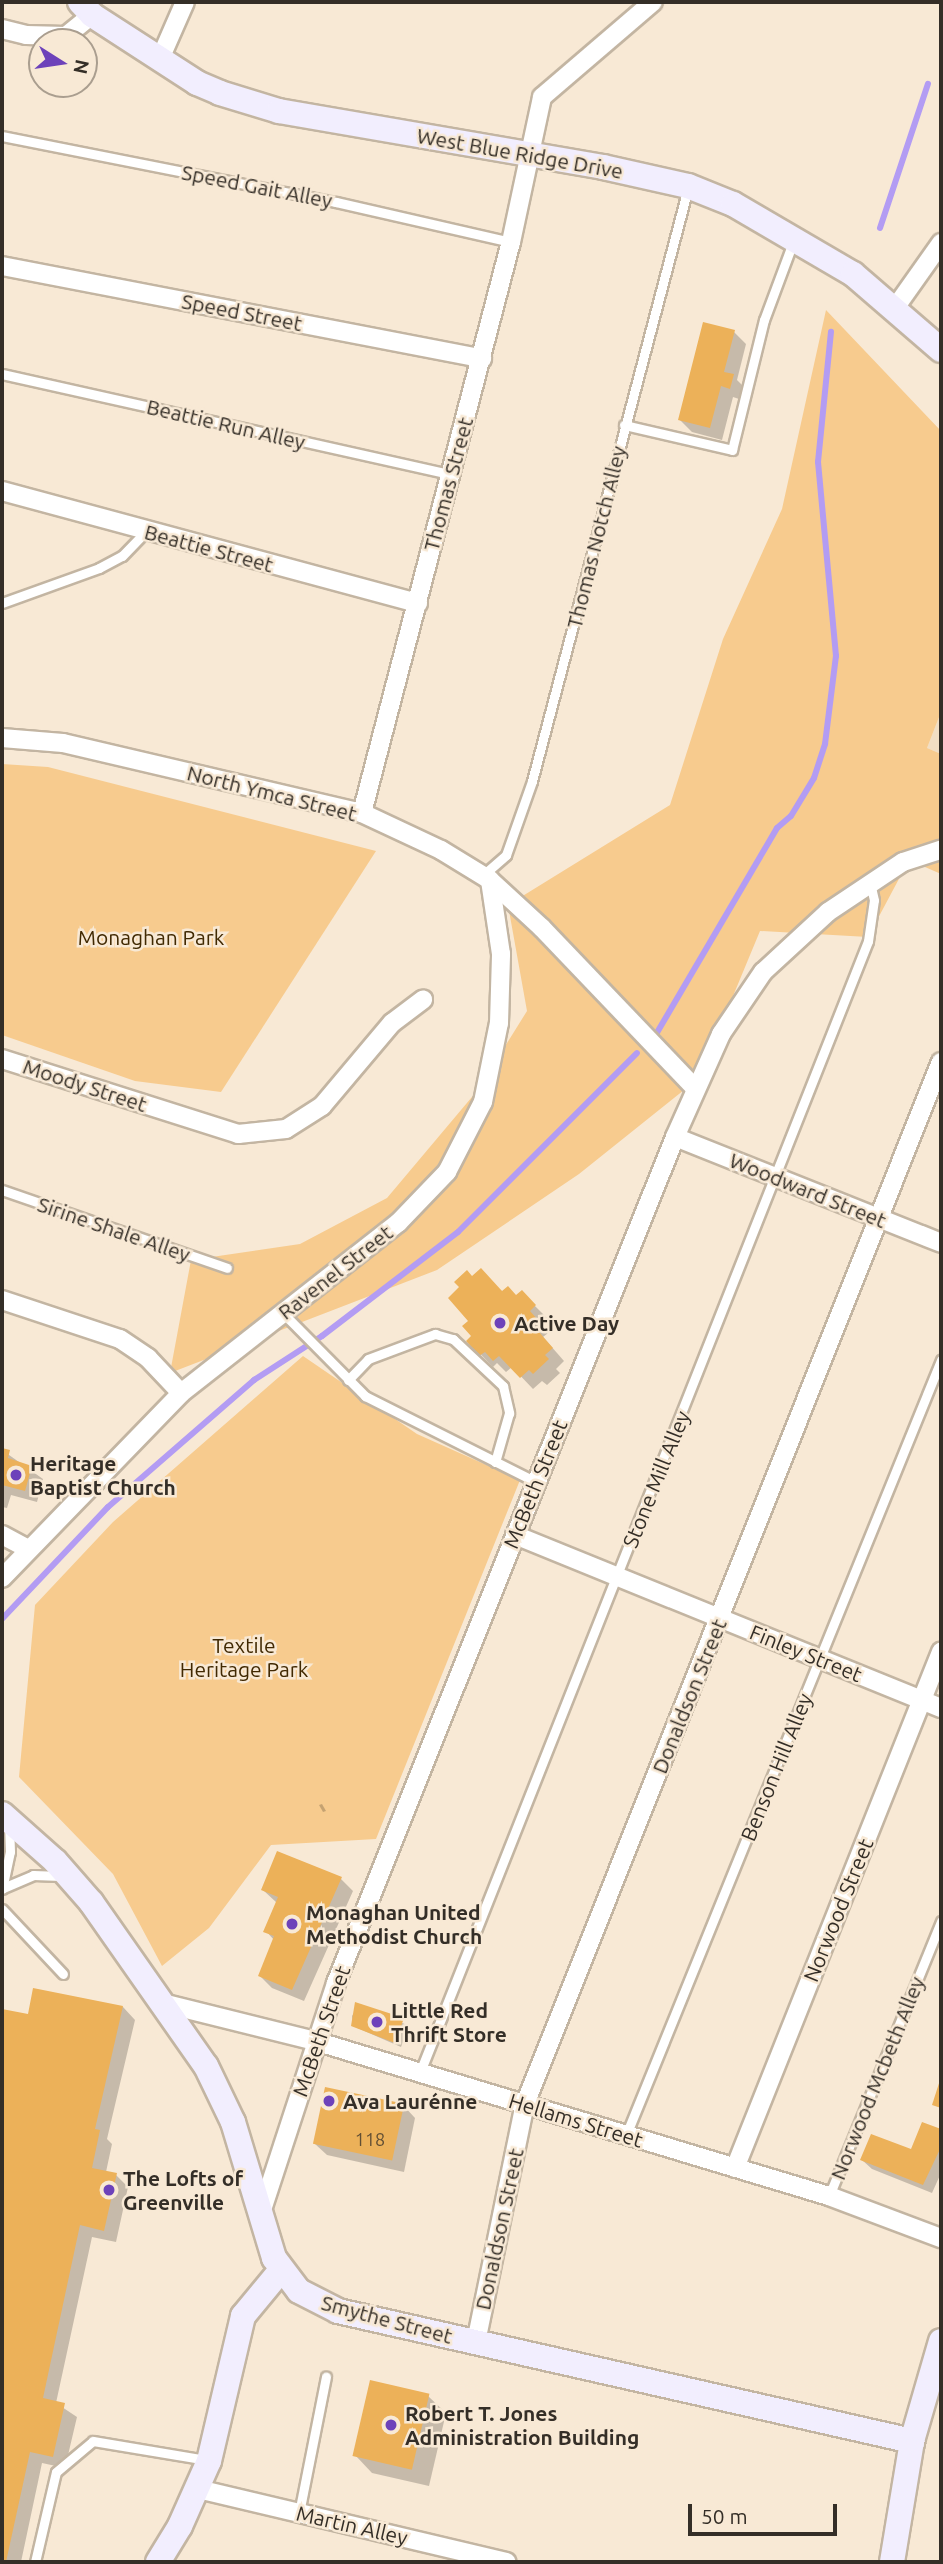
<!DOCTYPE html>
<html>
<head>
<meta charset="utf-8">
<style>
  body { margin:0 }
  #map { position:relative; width:943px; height:2564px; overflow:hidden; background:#f8e9d5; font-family:Ubuntu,sans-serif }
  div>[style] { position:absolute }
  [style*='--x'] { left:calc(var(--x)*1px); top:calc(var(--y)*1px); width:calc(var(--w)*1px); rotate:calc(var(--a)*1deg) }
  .built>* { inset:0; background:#f1dec4 }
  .green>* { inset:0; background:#f7cb8e }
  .shadow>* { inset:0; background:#0003 }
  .stream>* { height:6px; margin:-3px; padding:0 3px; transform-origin:3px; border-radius:3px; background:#b39cf3 }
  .building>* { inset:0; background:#ecb159; transform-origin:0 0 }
  .roads { filter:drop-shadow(2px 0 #c3b5a2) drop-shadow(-2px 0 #c3b5a2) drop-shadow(0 2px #c3b5a2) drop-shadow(0 -2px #c3b5a2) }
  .lane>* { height:9px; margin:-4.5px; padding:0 4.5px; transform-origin:4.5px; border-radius:4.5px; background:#fff }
  .street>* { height:18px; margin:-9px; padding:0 9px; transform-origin:9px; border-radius:9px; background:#fff }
  .secondary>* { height:24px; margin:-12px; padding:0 12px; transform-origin:12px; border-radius:12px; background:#f2eefe }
  .dots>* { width:19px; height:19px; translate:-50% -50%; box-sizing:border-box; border:4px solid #f8e9d5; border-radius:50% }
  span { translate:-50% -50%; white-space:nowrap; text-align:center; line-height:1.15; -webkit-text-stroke:5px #f8e9d5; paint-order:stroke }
  .number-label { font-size:18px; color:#624f34 }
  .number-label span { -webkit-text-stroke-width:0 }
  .street-label { font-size:21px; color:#342e27 }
  .park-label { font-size:21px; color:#412902 }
  .poi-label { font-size:21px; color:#342e27; font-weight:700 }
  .left { translate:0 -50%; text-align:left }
  .frame { position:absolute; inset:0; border:4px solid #342e27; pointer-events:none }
  .north { position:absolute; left:28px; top:28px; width:70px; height:70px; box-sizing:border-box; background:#f8e9d5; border:2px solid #aa9e8f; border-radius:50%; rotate:102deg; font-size:19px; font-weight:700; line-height:28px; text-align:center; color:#342e27 }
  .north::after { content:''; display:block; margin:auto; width:24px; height:32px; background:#6d42ba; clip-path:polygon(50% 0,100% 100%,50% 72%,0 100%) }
  .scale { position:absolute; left:688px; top:2504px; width:149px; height:32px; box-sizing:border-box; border:4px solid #342e27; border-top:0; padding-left:9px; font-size:21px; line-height:24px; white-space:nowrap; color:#342e27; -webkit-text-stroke:5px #f8e9d5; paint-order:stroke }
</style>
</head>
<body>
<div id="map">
  <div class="built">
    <div style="clip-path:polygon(941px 712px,941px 754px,927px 748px)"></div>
  </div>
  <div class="green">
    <div style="clip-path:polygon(826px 310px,941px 431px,941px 712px,927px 748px,941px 754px,941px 874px,909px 860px,868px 937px,760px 931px,699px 1078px,579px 1174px,437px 1270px,170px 1373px,191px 1260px,300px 1244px,387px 1198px,477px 1091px,527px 1011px,508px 905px,670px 805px,723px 639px,782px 509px)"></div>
    <div style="clip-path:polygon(2px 764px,48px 767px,376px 851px,221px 1092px,135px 1081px,2px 1035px)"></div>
    <div style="clip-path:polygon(303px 1356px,417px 1434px,520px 1480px,376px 1839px,271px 1845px,209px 1928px,162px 1966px,113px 1874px,19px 1777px,35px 1605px,113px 1522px)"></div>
  </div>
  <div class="shadow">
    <div style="clip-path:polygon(734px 332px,746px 344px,737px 380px,745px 388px,742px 400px,733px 397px,722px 440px,692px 432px,680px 420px)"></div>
    <div style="clip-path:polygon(472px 1278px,534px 1305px,547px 1318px,540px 1324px,548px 1333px,543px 1337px,564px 1361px,556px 1369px,560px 1373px,547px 1385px,542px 1381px,533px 1389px,512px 1367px,506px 1372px,497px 1363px,493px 1367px,468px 1341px,473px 1337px)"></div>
    <div style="clip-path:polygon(2px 1450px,43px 1479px,37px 1502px,11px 1495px,7px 1508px,2px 1507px)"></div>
    <div style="clip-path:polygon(322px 1804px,326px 1811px,323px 1812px,319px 1805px)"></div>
    <div style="clip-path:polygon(341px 1879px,353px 1891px,304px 2001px,272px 1988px,260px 1976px,274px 1940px,266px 1931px,277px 1903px,263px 1890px)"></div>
    <div style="clip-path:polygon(360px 2004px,409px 2026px,401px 2047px,353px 2026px,352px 2016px)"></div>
    <div style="clip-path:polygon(123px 2007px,135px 2020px,107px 2139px,112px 2144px,106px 2172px,116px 2175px,128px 2187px,116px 2242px,92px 2237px,56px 2403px,77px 2417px,65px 2468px,42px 2463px,21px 2562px,2px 2562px,2px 2011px,29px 2016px)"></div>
    <div style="clip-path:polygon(403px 2105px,415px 2118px,404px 2172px,327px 2155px,314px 2143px)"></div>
    <div style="clip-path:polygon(923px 2124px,941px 2131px,941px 2173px,932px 2193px,872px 2169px,862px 2160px,913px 2151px)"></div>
    <div style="clip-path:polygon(428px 2396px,446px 2413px,429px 2486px,372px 2473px,355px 2455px)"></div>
  </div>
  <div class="stream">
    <div style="--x:880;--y:228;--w:152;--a:-71.6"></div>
    <div style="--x:655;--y:1036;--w:241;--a:-59.6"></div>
    <div style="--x:777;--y:828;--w:18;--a:-41"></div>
    <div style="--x:791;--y:816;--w:44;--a:-58.8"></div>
    <div style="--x:814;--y:778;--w:36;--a:-72"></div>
    <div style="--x:825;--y:744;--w:89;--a:-82.9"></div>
    <div style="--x:836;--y:656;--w:195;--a:-95.3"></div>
    <div style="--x:818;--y:462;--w:131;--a:-84.3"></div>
    <div style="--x:2;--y:1619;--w:154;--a:-46.6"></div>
    <div style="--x:108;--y:1507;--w:194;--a:-41"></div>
    <div style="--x:254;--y:1380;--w:81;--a:-32.9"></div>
    <div style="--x:322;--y:1336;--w:171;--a:-37.4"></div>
    <div style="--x:458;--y:1232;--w:253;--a:-45"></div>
  </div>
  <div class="building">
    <div style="clip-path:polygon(703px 322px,735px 330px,724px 372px,734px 374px,730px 389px,721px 386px,710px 428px,678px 420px)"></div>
    <div style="clip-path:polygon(481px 1268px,502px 1291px,508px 1286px,516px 1295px,522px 1290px,536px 1305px,530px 1311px,537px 1319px,532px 1324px,553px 1348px,545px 1355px,549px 1359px,533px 1374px,529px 1370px,520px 1378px,499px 1356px,493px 1361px,485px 1352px,479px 1356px,466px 1341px,471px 1336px,462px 1326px,468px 1321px,448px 1298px,459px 1287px,454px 1282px,467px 1270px,472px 1276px)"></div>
    <div style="clip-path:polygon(2px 1448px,10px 1450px,8px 1458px,32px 1466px,25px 1491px,2px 1485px)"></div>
    <div style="clip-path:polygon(277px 1851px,342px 1877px,292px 1990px,258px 1976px,274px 1936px,263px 1932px,278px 1897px,261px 1890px)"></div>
    <div style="clip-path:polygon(33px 1988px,123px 2006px,95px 2129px,100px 2130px,92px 2168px,117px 2173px,104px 2231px,80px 2225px,43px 2398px,65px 2403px,53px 2457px,30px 2452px,6px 2562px,2px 2562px,2px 2009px,28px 2014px)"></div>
    <div style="clip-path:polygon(355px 2002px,404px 2018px,395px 2043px,351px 2026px)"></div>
    <div style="clip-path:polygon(941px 2077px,941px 2108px,932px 2105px)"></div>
    <div style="left:325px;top:2087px;width:81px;height:58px;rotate:12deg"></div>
    <div style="clip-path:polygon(922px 2122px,941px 2129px,941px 2147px,923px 2185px,860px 2160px,871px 2134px,911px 2149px)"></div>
    <div style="left:370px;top:2380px;width:61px;height:78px;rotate:13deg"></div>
  </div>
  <div class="roads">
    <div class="lane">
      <div style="--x:2;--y:136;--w:340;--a:11.2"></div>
      <div style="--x:336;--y:202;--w:180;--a:12.9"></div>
      <div style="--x:2;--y:374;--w:460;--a:12.6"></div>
      <div style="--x:624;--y:425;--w:111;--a:13"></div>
      <div style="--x:732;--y:450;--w:134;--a:-76.2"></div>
      <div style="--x:764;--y:320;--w:83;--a:-69.6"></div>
      <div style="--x:2;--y:603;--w:103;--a:-19.8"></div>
      <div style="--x:99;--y:568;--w:26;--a:-28"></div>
      <div style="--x:122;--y:556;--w:35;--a:-46"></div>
      <div style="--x:482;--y:876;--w:32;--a:-41"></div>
      <div style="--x:506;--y:855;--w:78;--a:-70.6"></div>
      <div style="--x:532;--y:781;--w:613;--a:-75.26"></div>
      <div style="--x:2;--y:1190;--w:238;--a:19.1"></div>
      <div style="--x:283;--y:1313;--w:117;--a:45.3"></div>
      <div style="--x:365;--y:1396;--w:191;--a:26.7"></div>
      <div style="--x:348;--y:1380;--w:29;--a:-46"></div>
      <div style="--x:368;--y:1359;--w:72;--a:-20.5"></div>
      <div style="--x:435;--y:1334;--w:19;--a:16"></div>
      <div style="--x:453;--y:1339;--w:69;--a:43.2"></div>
      <div style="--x:503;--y:1386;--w:28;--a:77"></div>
      <div style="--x:509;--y:1413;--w:51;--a:105.9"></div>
      <div style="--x:3;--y:1888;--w:33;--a:-23"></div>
      <div style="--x:33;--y:1875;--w:28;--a:2"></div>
      <div style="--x:2;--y:1889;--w:38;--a:-78"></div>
      <div style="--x:10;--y:1852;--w:26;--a:-92"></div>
      <div style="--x:2;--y:1909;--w:89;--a:46.8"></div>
      <div style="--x:420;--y:2072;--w:1216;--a:-68.39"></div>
      <div style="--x:868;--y:941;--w:41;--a:-81.7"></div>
      <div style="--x:874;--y:900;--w:17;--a:-103"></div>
      <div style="--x:626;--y:2135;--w:837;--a:-67.88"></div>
      <div style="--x:829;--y:2196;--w:297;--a:-67.8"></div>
      <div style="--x:299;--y:2513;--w:139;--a:-78.8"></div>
      <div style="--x:35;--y:2562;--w:92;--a:-76.9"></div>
      <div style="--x:56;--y:2472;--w:48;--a:-40"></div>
      <div style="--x:93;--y:2441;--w:116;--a:9.5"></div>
    </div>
    <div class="street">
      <div style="--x:2;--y:29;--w:25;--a:14"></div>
      <div style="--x:26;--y:35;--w:40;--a:1.4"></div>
      <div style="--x:66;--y:36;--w:33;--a:-39"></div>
      <div style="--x:160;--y:59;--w:62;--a:-66.3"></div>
      <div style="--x:2;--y:266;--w:489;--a:10.9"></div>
      <div style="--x:895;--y:308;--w:80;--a:-54.7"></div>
      <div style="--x:2;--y:491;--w:431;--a:15.1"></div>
      <div style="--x:2;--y:738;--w:61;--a:4.7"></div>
      <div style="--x:63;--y:743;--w:307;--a:13.2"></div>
      <div style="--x:362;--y:813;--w:87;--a:25.1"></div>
      <div style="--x:441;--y:850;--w:57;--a:31.5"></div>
      <div style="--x:490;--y:880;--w:71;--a:42.7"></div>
      <div style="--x:542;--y:928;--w:221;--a:46.3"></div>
      <div style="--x:362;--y:813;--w:590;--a:-75.38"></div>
      <div style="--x:511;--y:242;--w:148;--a:-77.9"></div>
      <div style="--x:542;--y:97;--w:146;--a:-40.6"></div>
      <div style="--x:2;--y:1059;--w:248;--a:17.6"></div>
      <div style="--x:238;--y:1134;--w:48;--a:-5.9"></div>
      <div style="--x:286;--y:1129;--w:43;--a:-32.6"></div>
      <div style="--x:322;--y:1106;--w:109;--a:-49.9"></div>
      <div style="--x:392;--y:1023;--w:39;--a:-37"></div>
      <div style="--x:675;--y:1137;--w:286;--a:21.7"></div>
      <div style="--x:2;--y:1300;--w:124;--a:18.3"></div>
      <div style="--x:120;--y:1339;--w:34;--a:34"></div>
      <div style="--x:148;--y:1358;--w:48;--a:46.7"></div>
      <div style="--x:2;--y:1535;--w:30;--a:28"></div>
      <div style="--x:515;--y:1535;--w:460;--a:22.1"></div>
      <div style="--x:2;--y:1578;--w:257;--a:-45.9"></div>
      <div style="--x:181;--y:1393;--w:276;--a:-38.1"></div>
      <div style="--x:398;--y:1223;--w:71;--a:-46.1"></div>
      <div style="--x:447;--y:1172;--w:79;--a:-62.8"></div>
      <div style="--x:483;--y:1102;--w:81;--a:-78.6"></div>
      <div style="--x:499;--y:1023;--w:69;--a:-88.3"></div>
      <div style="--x:501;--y:954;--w:75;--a:-98.5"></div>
      <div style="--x:166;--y:2004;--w:154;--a:13.9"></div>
      <div style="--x:315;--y:2041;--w:537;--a:16.78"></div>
      <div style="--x:829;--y:2196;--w:120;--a:20.6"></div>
      <div style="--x:735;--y:2168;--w:556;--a:-68.24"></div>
      <div style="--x:261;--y:2213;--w:242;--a:-71.9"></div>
      <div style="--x:336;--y:1983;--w:911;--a:-68.16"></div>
      <div style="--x:675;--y:1137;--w:113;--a:-65.9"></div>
      <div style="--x:721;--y:1034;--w:75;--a:-55.9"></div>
      <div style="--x:763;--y:972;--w:88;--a:-42.7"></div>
      <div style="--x:828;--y:912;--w:90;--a:-33.7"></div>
      <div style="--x:903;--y:862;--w:40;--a:-18"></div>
      <div style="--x:476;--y:2342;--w:243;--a:-78.4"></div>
      <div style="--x:525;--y:2104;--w:1122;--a:-68.24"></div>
      <div style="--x:198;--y:2489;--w:317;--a:13.3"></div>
    </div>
    <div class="secondary">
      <div style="--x:80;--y:2;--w:18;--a:47"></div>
      <div style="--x:92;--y:15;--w:125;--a:32.9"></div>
      <div style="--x:197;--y:83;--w:25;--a:23"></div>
      <div style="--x:220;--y:93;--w:62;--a:17"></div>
      <div style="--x:279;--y:111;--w:329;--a:9.8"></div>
      <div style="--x:603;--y:167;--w:87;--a:12.6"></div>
      <div style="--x:688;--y:186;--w:48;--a:21.8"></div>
      <div style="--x:733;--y:204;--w:139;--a:30.3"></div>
      <div style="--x:853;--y:274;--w:116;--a:40.8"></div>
      <div style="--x:2;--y:1814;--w:71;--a:41.6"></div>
      <div style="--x:55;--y:1861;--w:55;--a:48.7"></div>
      <div style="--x:91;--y:1902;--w:200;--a:55"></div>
      <div style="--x:206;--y:2066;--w:62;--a:64.3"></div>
      <div style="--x:233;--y:2122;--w:142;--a:73.2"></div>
      <div style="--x:274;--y:2258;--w:41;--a:52.9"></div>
      <div style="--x:299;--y:2291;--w:44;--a:27.1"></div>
      <div style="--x:338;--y:2311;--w:589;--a:12.76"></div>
      <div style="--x:158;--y:2562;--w:42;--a:-58.6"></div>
      <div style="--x:180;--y:2526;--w:71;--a:-66"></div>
      <div style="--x:209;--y:2461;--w:149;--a:-76.8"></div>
      <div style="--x:243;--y:2316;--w:60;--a:-50.4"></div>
      <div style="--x:892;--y:2562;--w:123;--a:-80.6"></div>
      <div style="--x:912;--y:2441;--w:104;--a:-73.8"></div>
    </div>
  </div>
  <div class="dots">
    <div style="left:500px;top:1323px;background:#6d42ba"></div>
    <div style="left:16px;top:1475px;background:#6d42ba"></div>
    <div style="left:292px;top:1924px;background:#6d42ba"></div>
    <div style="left:377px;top:2022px;background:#6d42ba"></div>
    <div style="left:329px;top:2101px;background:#6d42ba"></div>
    <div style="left:109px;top:2190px;background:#6d42ba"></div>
    <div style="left:391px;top:2425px;background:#6d42ba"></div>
  </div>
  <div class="number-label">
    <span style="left:370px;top:2139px">118</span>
  </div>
  <div class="street-label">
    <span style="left:520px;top:153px;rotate:10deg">West Blue Ridge Drive</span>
    <span style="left:257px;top:186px;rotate:11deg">Speed Gait Alley</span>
    <span style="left:242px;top:312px;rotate:11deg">Speed Street</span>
    <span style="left:226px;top:424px;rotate:13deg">Beattie Run Alley</span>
    <span style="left:448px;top:484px;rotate:-75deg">Thomas Street</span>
    <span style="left:596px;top:537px;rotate:-76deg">Thomas Notch Alley</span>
    <span style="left:209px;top:548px;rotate:15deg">Beattie Street</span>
    <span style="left:272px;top:793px;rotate:14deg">North Ymca Street</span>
    <span style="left:85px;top:1085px;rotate:18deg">Moody Street</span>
    <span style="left:808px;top:1190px;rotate:22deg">Woodward Street</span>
    <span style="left:114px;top:1229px;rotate:19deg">Sirine Shale Alley</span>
    <span style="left:335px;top:1272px;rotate:-38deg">Ravenel Street</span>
    <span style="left:656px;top:1479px;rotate:-68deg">Stone Mill Alley</span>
    <span style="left:535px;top:1484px;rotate:-68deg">McBeth Street</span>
    <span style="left:806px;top:1653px;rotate:22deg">Finley Street</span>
    <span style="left:689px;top:1696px;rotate:-68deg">Donaldson Street</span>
    <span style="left:776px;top:1767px;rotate:-68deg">Benson Hill Alley</span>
    <span style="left:838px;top:1910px;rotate:-68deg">Norwood Street</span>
    <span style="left:321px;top:2031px;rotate:-71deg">McBeth Street</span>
    <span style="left:877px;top:2078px;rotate:-68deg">Norwood Mcbeth Alley</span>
    <span style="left:576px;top:2120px;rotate:17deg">Hellams Street</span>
    <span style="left:499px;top:2229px;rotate:-78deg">Donaldson Street</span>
    <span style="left:387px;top:2319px;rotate:15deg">Smythe Street</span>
    <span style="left:352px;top:2525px;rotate:13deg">Martin Alley</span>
  </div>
  <div class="park-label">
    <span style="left:151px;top:937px">Monaghan Park</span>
    <span style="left:244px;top:1657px">Textile<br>Heritage Park</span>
  </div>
  <div class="poi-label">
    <span class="left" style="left:514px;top:1323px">Active Day</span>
    <span class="left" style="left:30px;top:1475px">Heritage<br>Baptist Church</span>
    <span class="left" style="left:306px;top:1924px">Monaghan United<br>Methodist Church</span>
    <span class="left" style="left:391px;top:2022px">Little Red<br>Thrift Store</span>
    <span class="left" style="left:343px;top:2101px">Ava Laurénne</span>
    <span class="left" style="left:123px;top:2190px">The Lofts of<br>Greenville</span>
    <span class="left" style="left:405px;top:2425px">Robert T. Jones<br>Administration Building</span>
  </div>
  <div class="frame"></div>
  <div class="north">N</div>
  <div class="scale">50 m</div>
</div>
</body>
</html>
